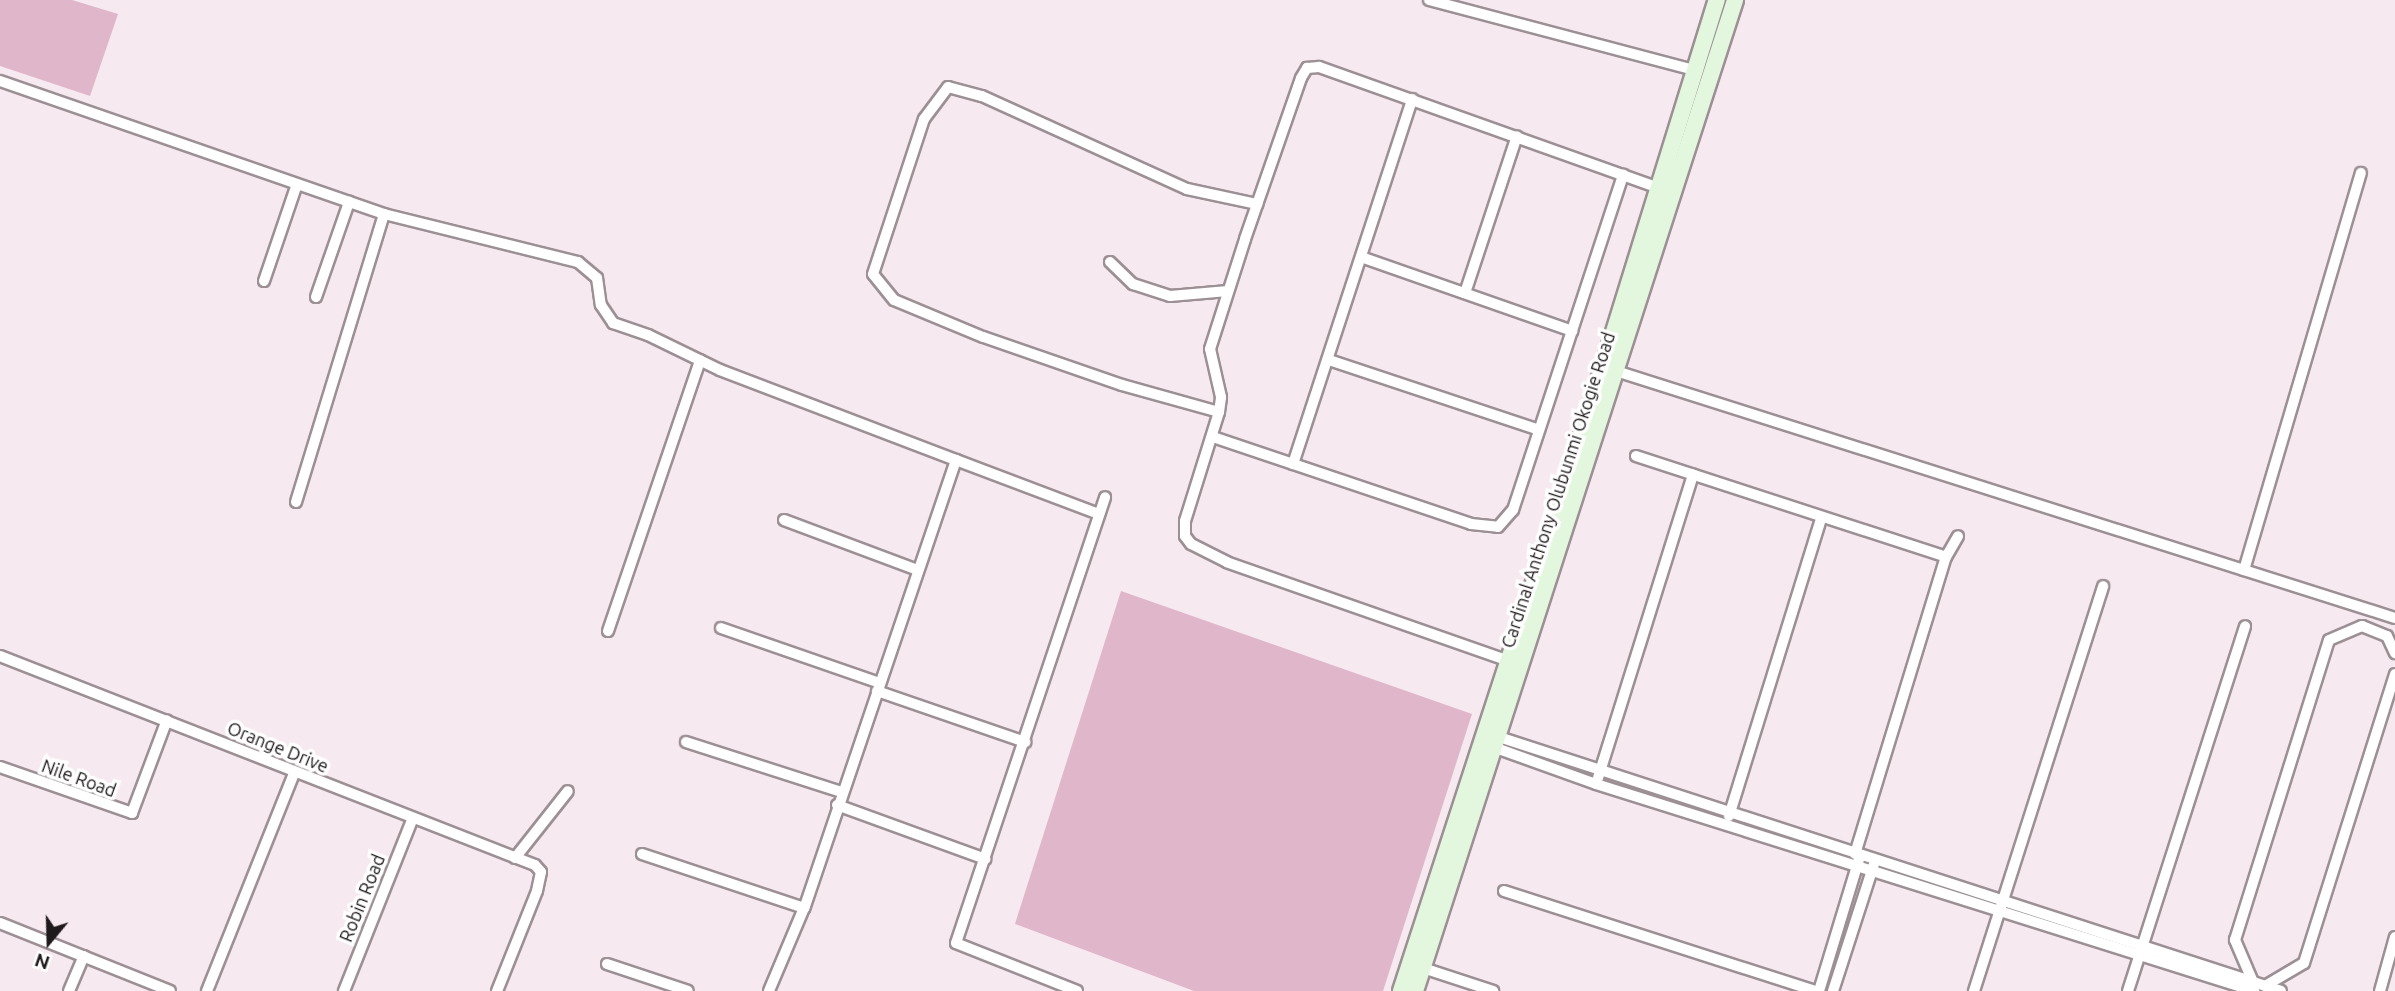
<!DOCTYPE html>
<html>
<head>
<meta charset="utf-8">
<style>
  body { margin:0 }
  #map { position:relative; width:2395px; height:991px; overflow:hidden; background:#f6e9ef; font-family:Ubuntu,sans-serif }
  div>[style] { position:absolute }
  [style*='--x'] { left:calc(var(--x)*1px); top:calc(var(--y)*1px); width:calc(var(--w)*1px); rotate:calc(var(--a)*1deg) }
  .green>* { inset:0; background:#e0b6ca }
  .roads { filter:drop-shadow(2px 0 #9c9095) drop-shadow(-2px 0 #9c9095) drop-shadow(0 2px #9c9095) drop-shadow(0 -2px #9c9095) }
  .street>* { height:10px; margin:-5px; padding:0 5px; transform-origin:5px; border-radius:5px; background:#fff }
  .secondary>* { height:16px; margin:-8px; padding:0 8px; transform-origin:8px; border-radius:8px; background:#e2f7de }
  span { translate:-50% -50%; white-space:nowrap; text-align:center; line-height:1.15; -webkit-text-stroke:7px #fff; paint-order:stroke }
  .street-label { font-size:18px; color:#1e191b }
  .north { position:absolute; left:14px; top:907px; width:70px; height:70px; -webkit-text-stroke:5px #fff; paint-order:stroke; rotate:199deg; font-size:19px; font-weight:700; line-height:28px; text-align:center; color:#1e191b }
  .north::after { content:''; display:block; margin:auto; width:24px; height:32px; background:#1e191b; clip-path:polygon(50% 0,100% 100%,50% 72%,0 100%) }
</style>
</head>
<body>
<div id="map">
  <div class="green">
    <div style="clip-path:polygon(0 0,72px 0,118px 14px,90px 96px,0 66px)"></div>
    <div style="clip-path:polygon(1121px 591px,1472px 714px,1383px 991px,1194px 991px,1015px 924px)"></div>
  </div>
  <div class="roads">
    <div class="street">
      <div style="--x:1429;--y:0;--w:277;--a:14.8"></div>
      <div style="--x:0;--y:81;--w:406;--a:19.1"></div>
      <div style="--x:384;--y:214;--w:200;--a:13.9"></div>
      <div style="--x:578;--y:262;--w:25;--a:40"></div>
      <div style="--x:597;--y:278;--w:27;--a:82"></div>
      <div style="--x:601;--y:305;--w:22;--a:56"></div>
      <div style="--x:613;--y:323;--w:37;--a:19"></div>
      <div style="--x:648;--y:335;--w:80;--a:25.9"></div>
      <div style="--x:720;--y:370;--w:253;--a:20.9"></div>
      <div style="--x:956;--y:460;--w:473;--a:108.7"></div>
      <div style="--x:804;--y:908;--w:90;--a:112.9"></div>
      <div style="--x:1361;--y:257;--w:224;--a:19.3"></div>
      <div style="--x:1110;--y:262;--w:32;--a:44"></div>
      <div style="--x:1133;--y:284;--w:39;--a:18"></div>
      <div style="--x:1170;--y:296;--w:58;--a:-4.9"></div>
      <div style="--x:264;--y:281;--w:102;--a:-71.2"></div>
      <div style="--x:1465;--y:293;--w:165;--a:-71.7"></div>
      <div style="--x:316;--y:297;--w:101;--a:-70.8"></div>
      <div style="--x:1329;--y:360;--w:221;--a:18.4"></div>
      <div style="--x:1616;--y:371;--w:817;--a:17.59"></div>
      <div style="--x:1219;--y:412;--w:101;--a:-164.4"></div>
      <div style="--x:1122;--y:385;--w:147;--a:-160.9"></div>
      <div style="--x:983;--y:337;--w:96;--a:-157.4"></div>
      <div style="--x:894;--y:300;--w:33;--a:-129"></div>
      <div style="--x:873;--y:274;--w:163;--a:-71.8"></div>
      <div style="--x:924;--y:119;--w:40;--a:-53"></div>
      <div style="--x:948;--y:87;--w:35;--a:15"></div>
      <div style="--x:982;--y:96;--w:225;--a:24.4"></div>
      <div style="--x:1187;--y:189;--w:72;--a:12.1"></div>
      <div style="--x:1213;--y:437;--w:272;--a:18.6"></div>
      <div style="--x:1471;--y:524;--w:27;--a:6"></div>
      <div style="--x:1498;--y:527;--w:23;--a:-49"></div>
      <div style="--x:1513;--y:510;--w:353;--a:-71.8"></div>
      <div style="--x:1636;--y:456;--w:326;--a:18"></div>
      <div style="--x:956;--y:460;--w:153;--a:20.7"></div>
      <div style="--x:1293;--y:464;--w:384;--a:-71.9"></div>
      <div style="--x:296;--y:502;--w:301;--a:-73"></div>
      <div style="--x:784;--y:520;--w:143;--a:20.5"></div>
      <div style="--x:2244;--y:570;--w:414;--a:-73.6"></div>
      <div style="--x:721;--y:628;--w:168;--a:19.1"></div>
      <div style="--x:608;--y:631;--w:286;--a:-71.2"></div>
      <div style="--x:0;--y:656;--w:574;--a:21.34"></div>
      <div style="--x:535;--y:865;--w:9;--a:49"></div>
      <div style="--x:541;--y:872;--w:19;--a:102"></div>
      <div style="--x:537;--y:891;--w:108;--a:111.8"></div>
      <div style="--x:1509;--y:661;--w:299;--a:-160.7"></div>
      <div style="--x:1227;--y:562;--w:40;--a:-153.4"></div>
      <div style="--x:1191;--y:544;--w:10;--a:-127"></div>
      <div style="--x:1185;--y:536;--w:15;--a:-90"></div>
      <div style="--x:1185;--y:521;--w:114;--a:-72.7"></div>
      <div style="--x:1219;--y:412;--w:15;--a:-82"></div>
      <div style="--x:1221;--y:397;--w:49;--a:-102.9"></div>
      <div style="--x:1210;--y:349;--w:115;--a:-72.3"></div>
      <div style="--x:1245;--y:239;--w:170;--a:-70.8"></div>
      <div style="--x:1301;--y:78;--w:12;--a:-59"></div>
      <div style="--x:1307;--y:68;--w:12;--a:-5"></div>
      <div style="--x:1319;--y:67;--w:367;--a:19.6"></div>
      <div style="--x:877;--y:691;--w:157;--a:19"></div>
      <div style="--x:1499;--y:737;--w:822;--a:17.99"></div>
      <div style="--x:686;--y:742;--w:164;--a:17.8"></div>
      <div style="--x:1496;--y:748;--w:106;--a:19.8"></div>
      <div style="--x:1596;--y:784;--w:690;--a:17.46"></div>
      <div style="--x:0;--y:767;--w:140;--a:19.2"></div>
      <div style="--x:132;--y:813;--w:99;--a:-69.4"></div>
      <div style="--x:1598;--y:778;--w:318;--a:-72.6"></div>
      <div style="--x:837;--y:805;--w:158;--a:20"></div>
      <div style="--x:1729;--y:816;--w:312;--a:-72.8"></div>
      <div style="--x:642;--y:854;--w:171;--a:18.4"></div>
      <div style="--x:1855;--y:854;--w:311;--a:-73"></div>
      <div style="--x:1946;--y:557;--w:24;--a:-60"></div>
      <div style="--x:515;--y:858;--w:85;--a:-51.7"></div>
      <div style="--x:1504;--y:891;--w:327;--a:17.8"></div>
      <div style="--x:0;--y:923;--w:183;--a:21.8"></div>
      <div style="--x:607;--y:964;--w:85;--a:18.4"></div>
      <div style="--x:1423;--y:968;--w:74;--a:18.2"></div>
      <div style="--x:2253;--y:982;--w:46;--a:-113.2"></div>
      <div style="--x:2235;--y:940;--w:314;--a:-72.6"></div>
      <div style="--x:2329;--y:640;--w:36;--a:-23"></div>
      <div style="--x:2362;--y:626;--w:27;--a:22"></div>
      <div style="--x:2387;--y:636;--w:19;--a:65"></div>
      <div style="--x:2265;--y:986;--w:45;--a:-30.5"></div>
      <div style="--x:2304;--y:963;--w:303;--a:-72.5"></div>
      <div style="--x:69;--y:991;--w:38;--a:-67"></div>
      <div style="--x:207;--y:991;--w:235;--a:-68.2"></div>
      <div style="--x:344;--y:991;--w:186;--a:-68.3"></div>
      <div style="--x:1077;--y:991;--w:130;--a:-158.4"></div>
      <div style="--x:956;--y:943;--w:470;--a:-71.5"></div>
      <div style="--x:1819;--y:991;--w:138;--a:-73.1"></div>
      <div style="--x:1833;--y:991;--w:133;--a:-72.1"></div>
      <div style="--x:1974;--y:991;--w:425;--a:-72.3"></div>
      <div style="--x:2128;--y:991;--w:383;--a:-72.2"></div>
      <div style="--x:2380;--y:991;--w:56;--a:-74.5"></div>
    </div>
    <div class="secondary">
      <div style="--x:1401;--y:991;--w:588;--a:-71.97"></div>
      <div style="--x:1583;--y:432;--w:452;--a:-72.8"></div>
      <div style="--x:1415;--y:991;--w:1041;--a:-72.1"></div>
    </div>
  </div>
  <div class="street-label">
    <span style="left:1558px;top:490px;rotate:-72deg">Cardinal Anthony Olubunmi Okogie Road</span>
    <span style="left:278px;top:747px;rotate:22deg">Orange Drive</span>
    <span style="left:79px;top:778px;rotate:20deg">Nile Road</span>
    <span style="left:362px;top:898px;rotate:-68deg">Robin Road</span>
  </div>
  <div class="north">N</div>
</div>
</body>
</html>
